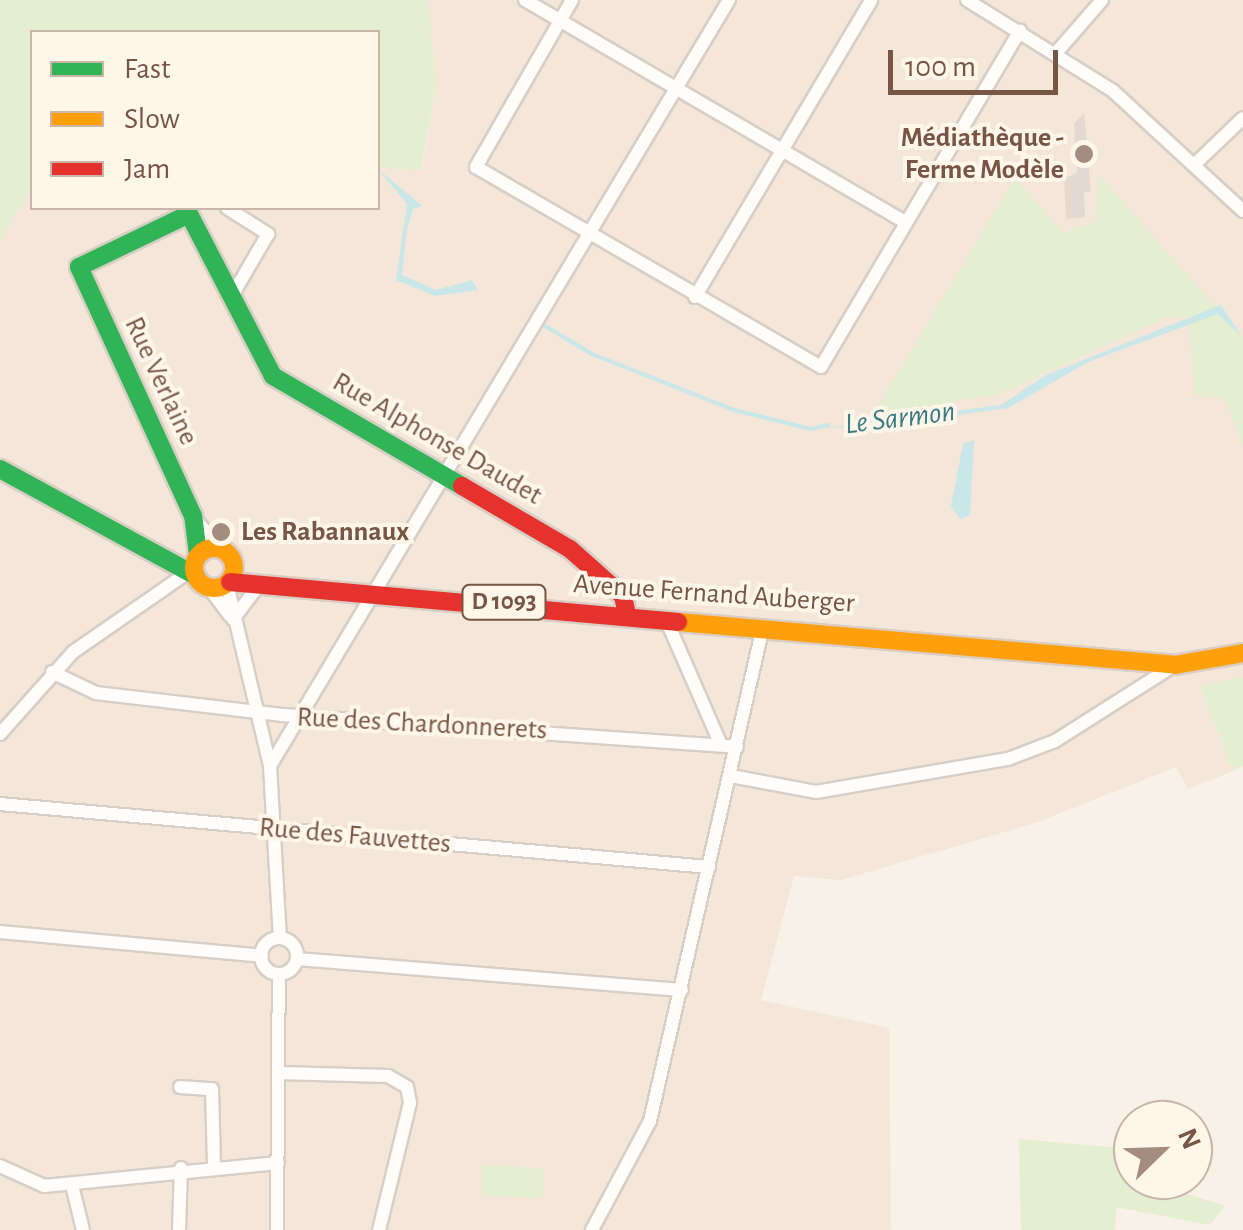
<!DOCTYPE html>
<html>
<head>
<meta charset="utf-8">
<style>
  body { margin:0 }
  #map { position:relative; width:1243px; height:1230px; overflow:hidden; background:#f8f1e8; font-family:"Alegreya Sans",sans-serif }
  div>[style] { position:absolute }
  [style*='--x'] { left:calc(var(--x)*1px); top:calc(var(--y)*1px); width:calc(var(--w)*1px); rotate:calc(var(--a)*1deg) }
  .residential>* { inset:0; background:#f4e6d8 }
  .green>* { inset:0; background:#e4eed1; transform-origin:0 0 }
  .water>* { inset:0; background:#c9e7e9 }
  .stream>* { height:4px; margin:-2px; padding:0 2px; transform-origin:2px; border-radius:2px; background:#c9e7e9 }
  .building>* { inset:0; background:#e4d9d0 }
  .roads { filter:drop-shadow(2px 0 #d9cec6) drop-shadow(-2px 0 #d9cec6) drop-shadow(0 2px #d9cec6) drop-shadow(0 -2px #d9cec6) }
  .street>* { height:12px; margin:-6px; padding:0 6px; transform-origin:6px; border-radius:6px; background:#fefdfc }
  .street>.ring { margin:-6px; padding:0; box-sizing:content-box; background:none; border:12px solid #fefdfc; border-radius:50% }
  .fast>* { height:18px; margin:-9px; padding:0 9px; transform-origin:9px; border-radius:9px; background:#30b455 }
  .slow>* { height:18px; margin:-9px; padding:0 9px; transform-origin:9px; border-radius:9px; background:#ff9f0a }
  .slow>.ring { margin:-9px; padding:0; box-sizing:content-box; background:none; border:18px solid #ff9f0a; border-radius:50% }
  .jam>* { height:18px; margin:-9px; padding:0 9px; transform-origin:9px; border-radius:9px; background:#e5322d }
  .dots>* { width:28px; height:28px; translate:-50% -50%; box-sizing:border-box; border:5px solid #fff6ea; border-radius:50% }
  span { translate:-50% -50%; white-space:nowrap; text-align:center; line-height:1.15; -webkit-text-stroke:8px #fff6ea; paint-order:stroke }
  .shield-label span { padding:2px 8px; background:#fff6ea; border:2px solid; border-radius:8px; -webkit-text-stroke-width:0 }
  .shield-label { font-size:25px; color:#775646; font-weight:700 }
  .poi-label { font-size:28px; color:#775646; font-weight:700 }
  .right { translate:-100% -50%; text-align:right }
  .left { translate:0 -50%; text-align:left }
  .street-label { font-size:28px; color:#775646 }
  .water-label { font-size:30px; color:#3b7b85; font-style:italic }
  .legend { position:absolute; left:30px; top:30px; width:350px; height:180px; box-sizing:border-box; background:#fff6ea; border:2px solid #c9b6a8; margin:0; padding:12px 18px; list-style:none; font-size:30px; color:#775646 }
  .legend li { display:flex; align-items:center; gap:20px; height:50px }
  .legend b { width:50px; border:2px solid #c9b6a8 }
  .north { position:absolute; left:1113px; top:1100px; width:100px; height:100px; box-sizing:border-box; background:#fff6ea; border:2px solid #c9b6a8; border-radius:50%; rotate:67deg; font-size:28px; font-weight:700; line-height:40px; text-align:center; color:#775646 }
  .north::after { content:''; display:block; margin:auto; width:35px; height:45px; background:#a48c7f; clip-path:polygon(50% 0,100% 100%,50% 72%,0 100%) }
  .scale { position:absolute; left:888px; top:50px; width:170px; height:45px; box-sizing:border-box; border:5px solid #775646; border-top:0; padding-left:12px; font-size:30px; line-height:35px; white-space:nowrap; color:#775646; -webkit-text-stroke:8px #fff6ea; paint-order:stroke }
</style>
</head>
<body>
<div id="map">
  <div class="residential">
    <div style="clip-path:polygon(428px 0,1243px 0,1243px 676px,1200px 688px,1233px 771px,1188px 789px,1176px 767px,1035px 823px,841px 880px,794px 876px,761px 1000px,889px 1028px,891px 1230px,0 1230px,0 241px,32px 187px,32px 208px,378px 208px,378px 167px,422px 169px,436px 85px)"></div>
  </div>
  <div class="green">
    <div style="clip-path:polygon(0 0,428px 0,436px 85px,421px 170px,378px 167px,378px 32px,32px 32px,32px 187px,0 241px)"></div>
    <div style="clip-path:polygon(1099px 175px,1243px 338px,1243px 447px,1226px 399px,1195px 394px,1188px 317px,1167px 317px,997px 395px,873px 415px,1015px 178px,1063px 233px,1095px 222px)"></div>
    <div style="clip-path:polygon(1243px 676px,1243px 766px,1233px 771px,1200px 687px)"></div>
    <div style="clip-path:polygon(1019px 1139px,1133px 1149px,1133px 1180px,1181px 1180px,1178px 1191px,1225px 1206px,1210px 1225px,1116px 1207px,1115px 1230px,1021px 1230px)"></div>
    <div style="left:483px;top:1165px;width:61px;height:30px;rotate:3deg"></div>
  </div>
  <div class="water">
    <div style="clip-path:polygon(378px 169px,422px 206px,413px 209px,407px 230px,402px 275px,436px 290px,472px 280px,478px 290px,435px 296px,396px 280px,407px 204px)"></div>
    <div style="clip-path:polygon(1221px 305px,1243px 338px,1218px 314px,1088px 362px,1008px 408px,883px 425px,825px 428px,1001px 405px,1046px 375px)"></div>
    <div style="clip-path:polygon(974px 440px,970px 515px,960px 519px,951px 506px,963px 444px)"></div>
  </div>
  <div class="stream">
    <div style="--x:545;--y:326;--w:55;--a:30.8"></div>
    <div style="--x:592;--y:354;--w:153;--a:21.5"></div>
    <div style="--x:734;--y:410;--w:79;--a:13.9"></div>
    <div style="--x:811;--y:429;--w:18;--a:-13"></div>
  </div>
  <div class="building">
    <div style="clip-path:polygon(1084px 113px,1091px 192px,1084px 192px,1085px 217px,1066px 219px,1064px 178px,1077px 173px,1074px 124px)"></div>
  </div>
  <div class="roads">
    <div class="street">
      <div style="--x:525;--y:0;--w:441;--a:30.3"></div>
      <div style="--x:572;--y:0;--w:193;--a:119.9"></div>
      <div style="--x:476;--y:167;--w:399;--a:30.1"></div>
      <div style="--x:821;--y:367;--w:391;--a:-59.4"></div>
      <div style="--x:967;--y:0;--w:172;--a:31.9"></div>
      <div style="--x:1113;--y:91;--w:177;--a:42.7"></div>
      <div style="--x:1056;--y:53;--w:70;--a:-49"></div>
      <div style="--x:1195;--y:164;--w:66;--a:-43.8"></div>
      <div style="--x:227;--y:208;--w:49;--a:32.4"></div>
      <div style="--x:268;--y:234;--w:75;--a:120.3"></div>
      <div style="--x:695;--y:297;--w:345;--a:-59.3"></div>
      <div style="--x:195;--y:519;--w:38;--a:50"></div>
      <div style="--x:227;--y:584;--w:187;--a:76.7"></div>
      <div style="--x:270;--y:766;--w:172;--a:86.7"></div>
      <div style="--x:209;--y:588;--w:34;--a:53"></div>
      <div style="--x:233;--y:619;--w:44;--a:-52.4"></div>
      <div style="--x:666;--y:619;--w:137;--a:66.4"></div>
      <div style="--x:52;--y:672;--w:49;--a:25.5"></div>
      <div style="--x:96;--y:693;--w:188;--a:6.7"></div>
      <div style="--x:283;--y:715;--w:455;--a:4"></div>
      <div style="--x:0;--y:734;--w:110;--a:-48.3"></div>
      <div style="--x:73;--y:652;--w:142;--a:-34.7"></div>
      <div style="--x:270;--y:766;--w:893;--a:-59.07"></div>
      <div style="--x:731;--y:776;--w:86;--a:10.7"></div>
      <div style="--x:816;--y:792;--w:195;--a:-9.8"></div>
      <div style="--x:1008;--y:759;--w:50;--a:-21"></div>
      <div style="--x:1055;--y:741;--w:140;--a:-32.4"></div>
      <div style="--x:0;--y:804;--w:712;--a:5.08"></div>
      <div style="--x:0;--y:932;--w:263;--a:5.2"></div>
      <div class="ring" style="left:261px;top:938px;width:24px;height:24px"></div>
      <div style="--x:297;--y:959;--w:386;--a:4.6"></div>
      <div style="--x:279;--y:1073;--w:109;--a:1.6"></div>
      <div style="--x:388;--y:1076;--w:22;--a:30"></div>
      <div style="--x:407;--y:1087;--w:16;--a:79"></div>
      <div style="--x:410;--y:1103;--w:131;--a:103.7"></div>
      <div style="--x:180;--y:1087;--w:32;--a:4"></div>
      <div style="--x:212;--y:1089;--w:75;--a:88.5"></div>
      <div style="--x:0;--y:1166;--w:48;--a:24.4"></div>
      <div style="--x:44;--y:1186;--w:235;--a:-5.6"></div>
      <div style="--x:72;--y:1185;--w:46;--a:76.3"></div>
      <div style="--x:179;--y:1230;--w:62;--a:-88.2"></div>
      <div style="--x:277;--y:1230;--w:256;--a:-89.6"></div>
      <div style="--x:592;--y:1230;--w:123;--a:-62"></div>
      <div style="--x:650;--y:1121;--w:507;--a:-77.12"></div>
    </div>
    <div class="fast">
      <div style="--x:0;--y:469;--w:223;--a:28.6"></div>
      <div style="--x:198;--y:555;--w:39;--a:-97"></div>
      <div style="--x:193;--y:516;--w:274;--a:-114.6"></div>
      <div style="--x:79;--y:267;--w:122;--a:-25.7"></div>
      <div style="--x:189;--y:214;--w:182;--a:62.6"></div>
      <div style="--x:273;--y:376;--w:219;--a:30.2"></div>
    </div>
    <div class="slow">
      <div class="ring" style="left:194px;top:548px;width:22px;height:22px"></div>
      <div style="--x:678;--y:622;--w:499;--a:4.9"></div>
      <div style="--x:1175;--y:665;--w:69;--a:-10"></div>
    </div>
    <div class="jam">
      <div style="--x:462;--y:486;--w:125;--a:30.3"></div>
      <div style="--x:570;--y:549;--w:71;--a:41.6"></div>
      <div style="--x:623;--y:596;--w:19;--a:78"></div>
      <div style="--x:230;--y:582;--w:450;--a:5.1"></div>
    </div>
  </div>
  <div class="dots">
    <div style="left:1084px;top:154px;background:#a48c7f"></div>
    <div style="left:221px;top:532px;background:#a48c7f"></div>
  </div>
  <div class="shield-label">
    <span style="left:504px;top:602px">D 1093</span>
  </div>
  <div class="poi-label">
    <span class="right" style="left:1064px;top:154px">Médiathèque -<br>Ferme Modèle</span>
    <span class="left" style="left:241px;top:532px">Les Rabannaux</span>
  </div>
  <div class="street-label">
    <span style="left:161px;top:381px;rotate:65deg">Rue Verlaine</span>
    <span style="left:437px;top:439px;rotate:30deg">Rue Alphonse Daudet</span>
    <span style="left:714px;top:594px;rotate:4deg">Avenue Fernand Auberger</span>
    <span style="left:422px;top:724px;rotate:3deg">Rue des Chardonnerets</span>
    <span style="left:355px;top:836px;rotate:5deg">Rue des Fauvettes</span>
  </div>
  <div class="water-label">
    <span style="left:900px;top:418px;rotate:-7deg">Le Sarmon</span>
  </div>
  <ul class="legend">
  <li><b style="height:12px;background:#30b455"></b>Fast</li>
  <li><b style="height:12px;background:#ff9f0a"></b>Slow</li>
  <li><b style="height:12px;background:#e5322d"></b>Jam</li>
  </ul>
  <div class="north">N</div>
  <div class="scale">100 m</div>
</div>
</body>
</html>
